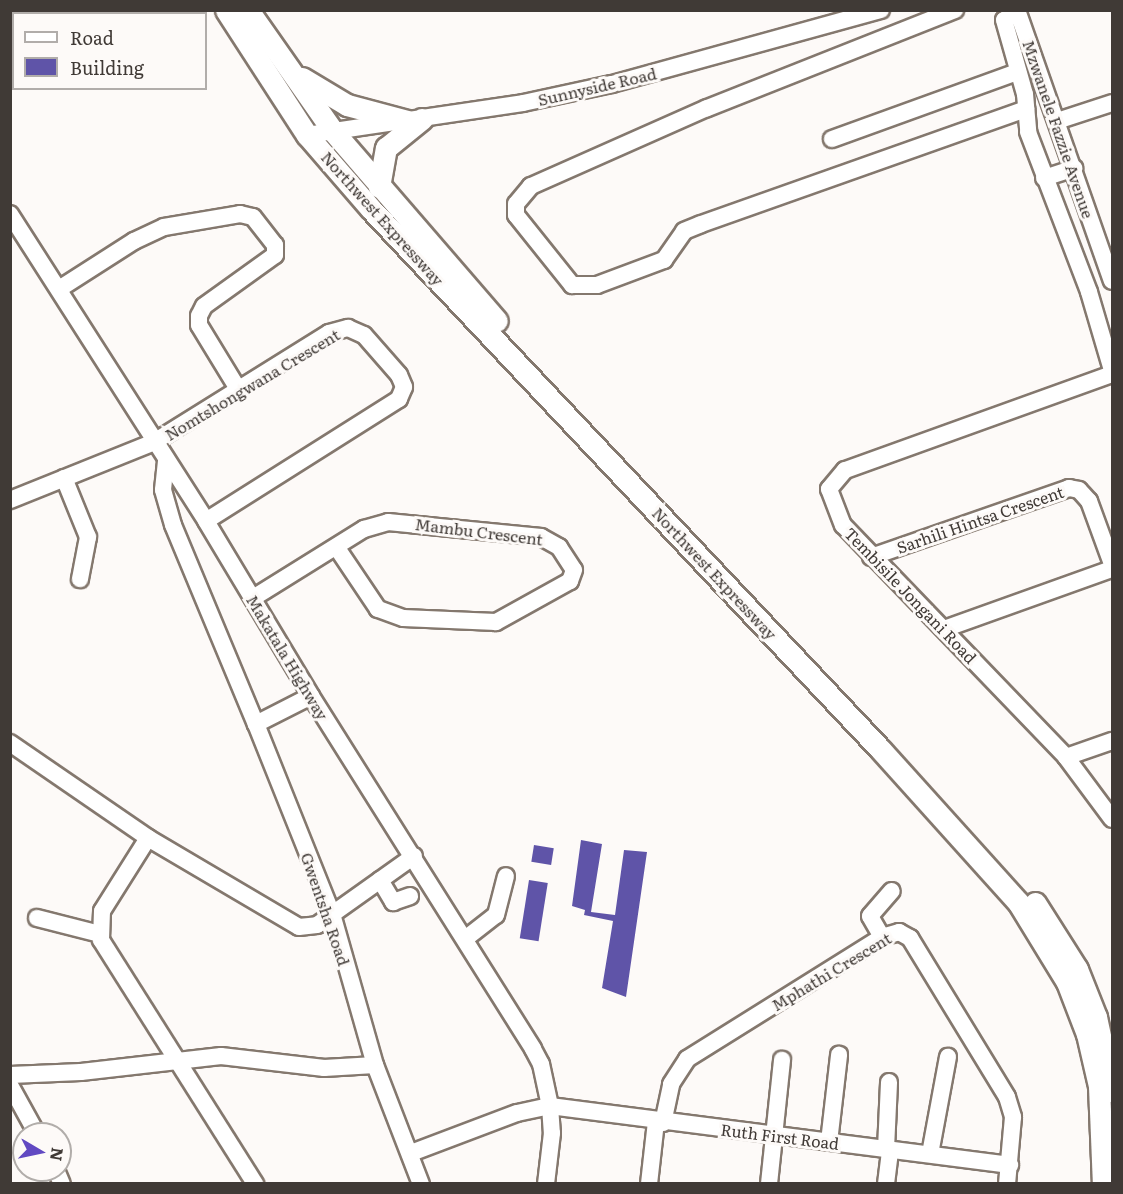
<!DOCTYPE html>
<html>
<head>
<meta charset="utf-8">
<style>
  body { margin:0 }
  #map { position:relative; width:1123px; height:1194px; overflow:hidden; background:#fdfaf8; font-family:Literata,serif }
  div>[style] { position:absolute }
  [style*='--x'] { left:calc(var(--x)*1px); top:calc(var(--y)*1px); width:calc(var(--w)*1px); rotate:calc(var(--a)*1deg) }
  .building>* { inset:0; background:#5f54a8; transform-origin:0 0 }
  .roads { filter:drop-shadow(2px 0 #84786e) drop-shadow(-2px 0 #84786e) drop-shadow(0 2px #84786e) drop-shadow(0 -2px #84786e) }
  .minor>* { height:16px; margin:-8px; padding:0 8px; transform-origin:8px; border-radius:8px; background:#fff }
  .major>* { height:21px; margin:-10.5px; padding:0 10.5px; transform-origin:10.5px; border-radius:10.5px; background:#fff }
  span { translate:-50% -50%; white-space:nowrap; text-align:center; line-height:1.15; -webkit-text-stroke:6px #fdfaf8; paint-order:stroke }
  .street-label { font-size:16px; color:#403a36 }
  .frame { position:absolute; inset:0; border:12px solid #403a36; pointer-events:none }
  .legend { position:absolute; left:12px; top:12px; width:195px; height:78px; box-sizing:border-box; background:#fdfaf8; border:2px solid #b1adaa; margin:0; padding:8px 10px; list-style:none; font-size:18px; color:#403a36 }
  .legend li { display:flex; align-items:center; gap:12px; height:30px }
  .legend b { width:30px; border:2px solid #b1adaa }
  .north { position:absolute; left:12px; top:1122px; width:60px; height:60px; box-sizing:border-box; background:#fdfaf8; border:2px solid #b1adaa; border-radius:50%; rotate:99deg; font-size:16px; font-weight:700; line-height:24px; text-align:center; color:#403a36 }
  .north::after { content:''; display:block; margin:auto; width:21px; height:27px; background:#6149c2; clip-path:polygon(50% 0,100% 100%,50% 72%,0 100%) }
</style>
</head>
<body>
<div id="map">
  <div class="building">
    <div style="clip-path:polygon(581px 840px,602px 844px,591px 912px,615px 915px,624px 850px,647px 852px,626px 997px,602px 988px,613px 921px,584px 915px,585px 910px,572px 906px)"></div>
    <div style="left:534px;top:845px;width:20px;height:17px;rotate:9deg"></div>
    <div style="left:529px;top:880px;width:19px;height:59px;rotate:9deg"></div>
  </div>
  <div class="roads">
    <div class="minor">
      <div style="--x:955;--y:10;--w:267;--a:158.4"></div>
      <div style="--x:707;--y:108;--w:193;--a:156.1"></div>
      <div style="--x:531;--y:186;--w:23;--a:130"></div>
      <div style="--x:516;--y:204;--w:11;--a:90"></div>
      <div style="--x:516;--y:215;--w:90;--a:51.3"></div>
      <div style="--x:572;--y:285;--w:25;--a:0"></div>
      <div style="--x:597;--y:285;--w:72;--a:-20.5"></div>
      <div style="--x:664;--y:260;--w:35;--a:-55"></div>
      <div style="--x:684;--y:231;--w:18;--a:-22"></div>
      <div style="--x:701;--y:224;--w:345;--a:-19.5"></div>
      <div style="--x:1017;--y:10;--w:287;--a:70.7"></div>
      <div style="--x:1018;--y:14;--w:15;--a:157"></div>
      <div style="--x:1004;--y:20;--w:77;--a:74.2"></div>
      <div style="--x:1025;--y:94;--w:38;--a:85"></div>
      <div style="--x:1028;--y:132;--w:171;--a:69.1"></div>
      <div style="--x:1089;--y:292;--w:81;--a:73.6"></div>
      <div style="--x:1057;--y:121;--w:58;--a:-18.1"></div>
      <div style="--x:307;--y:135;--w:218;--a:-8.4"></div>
      <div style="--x:523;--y:103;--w:91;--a:-12.1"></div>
      <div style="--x:612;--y:84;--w:279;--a:-15.4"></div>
      <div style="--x:832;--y:139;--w:197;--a:-19.9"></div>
      <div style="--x:1044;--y:178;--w:32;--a:-18"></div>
      <div style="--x:10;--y:214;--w:364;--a:57.4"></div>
      <div style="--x:206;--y:521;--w:204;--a:59"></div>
      <div style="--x:311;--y:696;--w:417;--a:57.8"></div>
      <div style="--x:533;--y:1049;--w:17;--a:62"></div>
      <div style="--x:541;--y:1064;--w:43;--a:77.9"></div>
      <div style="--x:550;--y:1106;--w:27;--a:86"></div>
      <div style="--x:552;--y:1133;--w:51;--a:96.7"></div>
      <div style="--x:59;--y:289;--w:89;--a:-32.6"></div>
      <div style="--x:134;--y:241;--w:33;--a:-25"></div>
      <div style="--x:164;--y:227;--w:77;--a:-9.7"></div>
      <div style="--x:240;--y:214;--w:13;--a:13"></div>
      <div style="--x:253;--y:217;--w:36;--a:52"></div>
      <div style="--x:275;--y:245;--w:10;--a:90"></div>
      <div style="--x:275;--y:255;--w:87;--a:144.3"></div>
      <div style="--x:204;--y:306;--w:11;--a:117"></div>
      <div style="--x:199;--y:316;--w:9;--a:90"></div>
      <div style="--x:199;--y:325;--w:75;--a:58.6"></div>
      <div style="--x:1112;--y:374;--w:284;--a:160.2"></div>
      <div style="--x:845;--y:470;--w:25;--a:130"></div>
      <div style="--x:829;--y:489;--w:39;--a:69"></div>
      <div style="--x:843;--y:525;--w:322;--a:46.1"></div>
      <div style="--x:1066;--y:757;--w:77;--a:53.4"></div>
      <div style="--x:166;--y:461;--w:29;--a:96"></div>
      <div style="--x:163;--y:490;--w:36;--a:74"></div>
      <div style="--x:173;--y:525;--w:216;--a:67.4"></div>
      <div style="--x:64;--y:478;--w:64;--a:67.9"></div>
      <div style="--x:88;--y:537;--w:43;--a:100.8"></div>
      <div style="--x:10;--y:500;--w:155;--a:-21.9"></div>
      <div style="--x:154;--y:442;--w:206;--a:-31.9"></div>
      <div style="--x:329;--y:333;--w:20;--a:-15"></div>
      <div style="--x:348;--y:328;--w:17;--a:24"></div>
      <div style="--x:364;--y:335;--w:53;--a:48.8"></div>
      <div style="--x:399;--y:375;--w:13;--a:67"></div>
      <div style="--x:404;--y:387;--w:13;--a:113"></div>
      <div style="--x:399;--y:399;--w:228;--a:147.7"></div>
      <div style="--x:871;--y:557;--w:210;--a:-19.2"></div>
      <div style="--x:1069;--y:488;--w:10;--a:11"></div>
      <div style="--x:1079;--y:490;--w:15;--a:48"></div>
      <div style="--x:1089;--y:501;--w:67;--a:69.9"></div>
      <div style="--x:253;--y:598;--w:131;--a:-31.9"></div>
      <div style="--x:364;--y:529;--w:25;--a:-16"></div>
      <div style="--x:388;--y:522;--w:154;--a:5.6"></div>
      <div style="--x:541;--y:537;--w:21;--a:29"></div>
      <div style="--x:559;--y:547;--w:27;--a:57"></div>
      <div style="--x:574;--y:570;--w:12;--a:110"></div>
      <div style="--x:570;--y:581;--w:85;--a:151"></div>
      <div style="--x:496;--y:622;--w:93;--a:-177.5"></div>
      <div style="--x:403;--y:618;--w:27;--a:-160"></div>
      <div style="--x:378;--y:609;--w:73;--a:-123.9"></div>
      <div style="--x:944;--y:629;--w:178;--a:-19.7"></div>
      <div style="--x:311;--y:696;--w:62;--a:153"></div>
      <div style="--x:256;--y:724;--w:205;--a:68.2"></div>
      <div style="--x:332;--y:914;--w:157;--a:74.1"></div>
      <div style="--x:375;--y:1065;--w:128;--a:68.9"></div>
      <div style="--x:10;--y:743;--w:168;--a:34.5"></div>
      <div style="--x:148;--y:838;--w:175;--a:30.5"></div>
      <div style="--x:299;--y:927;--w:18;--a:-6"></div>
      <div style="--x:317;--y:925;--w:119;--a:-35.4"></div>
      <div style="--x:1066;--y:757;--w:49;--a:-19.2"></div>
      <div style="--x:148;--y:838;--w:86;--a:122.2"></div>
      <div style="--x:102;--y:911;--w:29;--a:92"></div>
      <div style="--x:101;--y:940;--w:289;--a:57.7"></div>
      <div style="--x:380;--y:880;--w:26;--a:59"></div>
      <div style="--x:393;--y:902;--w:18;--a:-19"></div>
      <div style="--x:37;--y:918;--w:65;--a:14.3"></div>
      <div style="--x:882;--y:937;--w:24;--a:-120"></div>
      <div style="--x:870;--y:916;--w:33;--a:-49"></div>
      <div style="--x:465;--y:939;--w:39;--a:-38"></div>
      <div style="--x:496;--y:915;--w:40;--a:-75.6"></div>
      <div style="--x:10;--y:1075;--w:71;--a:-2.4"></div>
      <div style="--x:81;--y:1072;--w:141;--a:-6.5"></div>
      <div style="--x:221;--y:1056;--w:104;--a:6.6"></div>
      <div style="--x:324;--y:1068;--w:51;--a:-3.4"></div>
      <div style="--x:10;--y:1085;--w:56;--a:61.1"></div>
      <div style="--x:663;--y:1123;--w:40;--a:-78"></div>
      <div style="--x:671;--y:1084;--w:30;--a:-57"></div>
      <div style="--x:687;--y:1059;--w:230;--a:-32"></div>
      <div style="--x:882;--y:937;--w:18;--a:-16"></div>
      <div style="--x:899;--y:932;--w:13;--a:29"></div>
      <div style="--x:910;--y:938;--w:186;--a:58.6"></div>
      <div style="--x:1007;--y:1097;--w:21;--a:73"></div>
      <div style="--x:1013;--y:1117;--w:67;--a:95.1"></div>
      <div style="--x:829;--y:1142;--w:88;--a:-83.4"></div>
      <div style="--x:886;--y:1149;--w:67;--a:-87.4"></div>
      <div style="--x:411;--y:1153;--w:113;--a:-20.7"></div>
      <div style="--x:517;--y:1113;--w:34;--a:-12"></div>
      <div style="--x:550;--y:1106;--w:464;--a:7.3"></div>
      <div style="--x:930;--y:1154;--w:99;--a:-79.5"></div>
      <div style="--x:56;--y:1170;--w:15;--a:67"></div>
      <div style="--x:649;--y:1184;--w:62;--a:-83.6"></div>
      <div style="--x:769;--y:1184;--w:125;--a:-84"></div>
      <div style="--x:886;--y:1184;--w:34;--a:-83"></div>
    </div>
    <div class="major">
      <div style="--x:226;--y:10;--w:149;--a:57.1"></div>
      <div style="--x:307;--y:135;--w:98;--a:49.1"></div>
      <div style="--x:371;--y:209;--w:743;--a:46.69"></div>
      <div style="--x:881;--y:750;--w:205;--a:48"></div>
      <div style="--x:1018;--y:902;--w:94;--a:58.5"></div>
      <div style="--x:1067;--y:982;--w:56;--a:69"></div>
      <div style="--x:1087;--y:1034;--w:53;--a:77"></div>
      <div style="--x:1099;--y:1086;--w:98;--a:87.7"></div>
      <div style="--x:248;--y:10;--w:146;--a:55"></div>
      <div style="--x:332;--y:130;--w:252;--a:49.2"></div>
      <div style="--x:302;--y:78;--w:52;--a:31"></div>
      <div style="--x:347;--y:105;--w:62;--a:14.9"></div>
      <div style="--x:379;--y:187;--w:40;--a:-80"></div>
      <div style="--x:386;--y:148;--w:46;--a:-38.9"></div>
      <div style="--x:1035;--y:903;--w:78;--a:57.5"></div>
      <div style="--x:1077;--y:969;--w:52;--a:68.4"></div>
      <div style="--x:1096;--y:1017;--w:76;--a:77.8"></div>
    </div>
  </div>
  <div class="street-label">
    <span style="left:597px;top:86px;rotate:-13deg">Sunnyside Road</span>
    <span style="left:1059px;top:129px;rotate:71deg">Mzwanele Fazzie Avenue</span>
    <span style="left:383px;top:218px;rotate:48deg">Northwest Expressway</span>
    <span style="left:252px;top:384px;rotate:-31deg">Nomtshongwana Crescent</span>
    <span style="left:980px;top:519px;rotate:-19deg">Sarhili Hintsa Crescent</span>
    <span style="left:479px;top:531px;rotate:7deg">Mambu Crescent</span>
    <span style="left:715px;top:573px;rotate:47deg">Northwest Expressway</span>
    <span style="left:911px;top:595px;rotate:46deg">Tembisile Jongani Road</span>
    <span style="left:288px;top:657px;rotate:59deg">Makatala Highway</span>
    <span style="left:326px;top:909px;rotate:71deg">Gwentsha Road</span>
    <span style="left:831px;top:971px;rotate:-31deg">Mphathi Crescent</span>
    <span style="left:780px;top:1136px;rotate:7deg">Ruth First Road</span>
  </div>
  <div class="frame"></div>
  <ul class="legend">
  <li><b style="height:8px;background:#fff"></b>Road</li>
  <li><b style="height:16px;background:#5f54a8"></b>Building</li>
  </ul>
  <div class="north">N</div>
</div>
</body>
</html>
